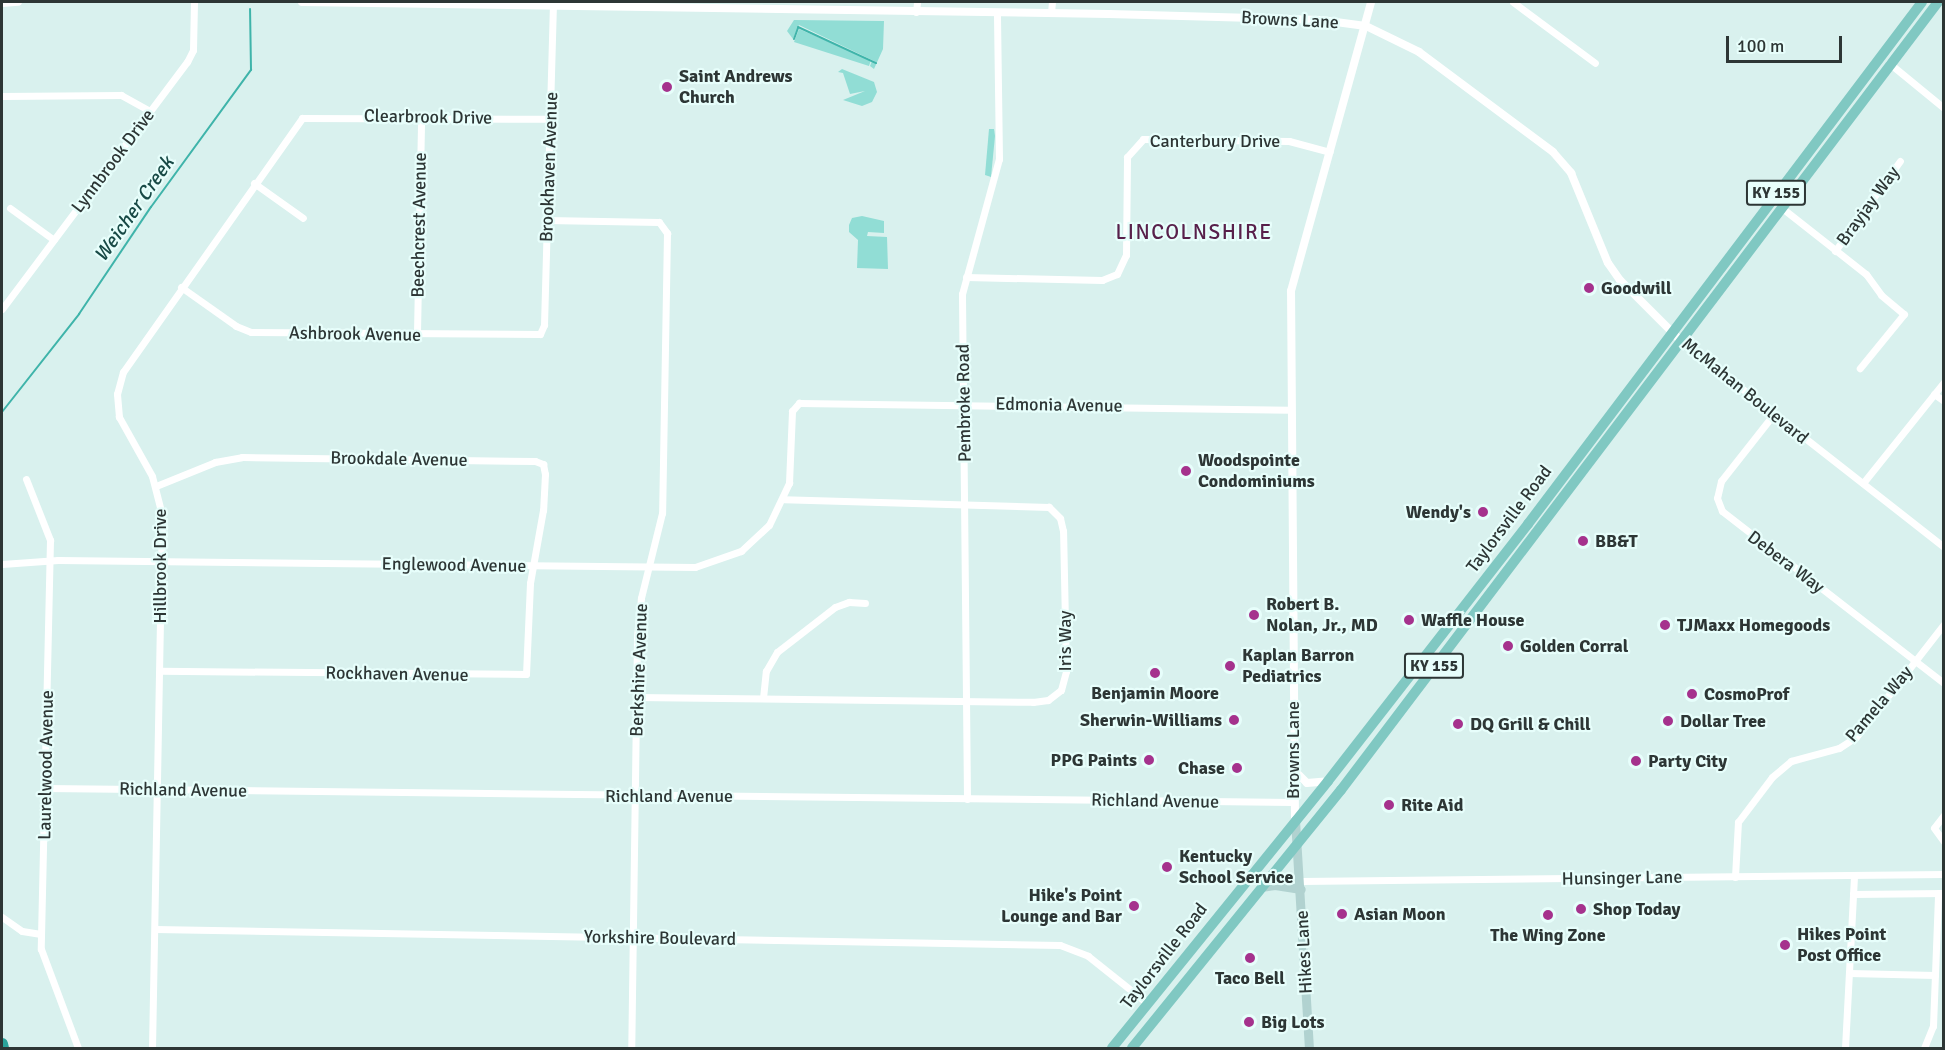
<!DOCTYPE html>
<html>
<head>
<meta charset="utf-8">
<style>
  body { margin:0 }
  #map { position:relative; width:1945px; height:1050px; overflow:hidden; background:#d9f1ee; font-family:Signika,sans-serif }
  div>[style] { position:absolute }
  [style*='--x'] { left:calc(var(--x)*1px); top:calc(var(--y)*1px); width:calc(var(--w)*1px); rotate:calc(var(--a)*1deg) }
  .green>* { inset:0; background:#91ddd5 }
  .stream>* { height:2px; margin:-1px; padding:0 1px; transform-origin:1px; border-radius:1px; background:#3fb4aa }
  .minor>* { height:7px; margin:-3.5px; padding:0 3.5px; transform-origin:3.5px; border-radius:3.5px; background:#fff }
  .tertiary>* { height:8px; margin:-4px; padding:0 4px; transform-origin:4px; border-radius:4px; background:#fff }
  .secondary>* { height:9px; margin:-4.5px; padding:0 4.5px; transform-origin:4.5px; border-radius:4.5px; background:#b1d2d0 }
  .primary>* { height:10px; margin:-5px; padding:0 5px; transform-origin:5px; border-radius:5px; background:#80c8c2 }
  .motorway>* { height:12px; margin:-6px; padding:0 6px; transform-origin:6px; border-radius:6px; background:#2ba39a }
  .dots>* { width:16px; height:16px; translate:-50% -50%; box-sizing:border-box; border:3px solid #e7fefb; border-radius:50% }
  span { translate:-50% -50%; white-space:nowrap; text-align:center; line-height:1.15; -webkit-text-stroke:4.5px #e7fefb; paint-order:stroke }
  .shield-label span { padding:2px 4px; background:#e7fefb; border:2px solid; border-radius:4px; -webkit-text-stroke-width:0 }
  .shield-label { font-size:16px; color:#2d3635; font-weight:700 }
  .street-label { font-size:18px; color:#2d3635 }
  .poi-label { font-size:18px; color:#2d3635; font-weight:700 }
  .left { translate:0 -50%; text-align:left }
  .right { translate:-100% -50%; text-align:right }
  .water-label { font-size:20px; color:#184a46; font-style:italic }
  .quarter-label { font-size:21px; color:#58204b; letter-spacing:1.5px }
  .frame { position:absolute; inset:0; border:3px solid #2d3635; pointer-events:none }
  .scale { position:absolute; left:1726px; top:36px; width:116px; height:27px; box-sizing:border-box; border:3px solid #2d3635; border-top:0; padding-left:8px; font-size:18px; line-height:21px; white-space:nowrap; color:#2d3635; -webkit-text-stroke:4px #e7fefb; paint-order:stroke }
</style>
</head>
<body>
<div id="map">
  <div class="green">
    <div style="clip-path:polygon(794px 20px,884px 21px,883px 49px,874px 69px,870px 66px,872px 61px,876px 62px,799px 25px,793px 39px,787px 31px)"></div>
    <div style="clip-path:polygon(799px 29px,871px 60px,869px 66px,794px 42px)"></div>
    <div style="clip-path:polygon(842px 69px,874px 82px,877px 92px,872px 102px,862px 106px,843px 100px,865px 91px,850px 94px,843px 73px,838px 72px)"></div>
    <div style="clip-path:polygon(989px 129px,994px 129px,995px 136px,991px 177px,985px 175px)"></div>
    <div style="clip-path:polygon(862px 216px,884px 221px,884px 233px,868px 232px,867px 236px,887px 237px,888px 269px,857px 268px,858px 240px,849px 232px,849px 225px,852px 218px)"></div>
  </div>
  <div class="stream">
    <div style="--x:798;--y:27;--w:86;--a:24.8"></div>
    <div style="--x:794;--y:39;--w:12;--a:-70"></div>
    <div style="--x:2;--y:412;--w:125;--a:-51.8"></div>
    <div style="--x:79;--y:314;--w:129;--a:-56.1"></div>
    <div style="--x:151;--y:207;--w:170;--a:-53.9"></div>
    <div style="--x:251;--y:70;--w:61;--a:-90.9"></div>
  </div>
  <div class="minor">
    <div style="--x:1513;--y:2;--w:102;--a:36.6"></div>
    <div style="--x:916;--y:12;--w:10;--a:-84"></div>
    <div style="--x:1051;--y:13;--w:11;--a:-85"></div>
    <div style="--x:1889;--y:63;--w:71;--a:39.3"></div>
    <div style="--x:2;--y:96;--w:119;--a:-0.5"></div>
    <div style="--x:121;--y:95;--w:33;--a:29"></div>
    <div style="--x:254;--y:183;--w:60;--a:35.5"></div>
    <div style="--x:10;--y:208;--w:54;--a:36"></div>
    <div style="--x:1782;--y:208;--w:107;--a:38.2"></div>
    <div style="--x:1866;--y:274;--w:26;--a:54"></div>
    <div style="--x:1881;--y:295;--w:30;--a:40"></div>
    <div style="--x:1904;--y:314;--w:70;--a:129.2"></div>
    <div style="--x:546;--y:220;--w:113;--a:1"></div>
    <div style="--x:659;--y:222;--w:14;--a:54"></div>
    <div style="--x:667;--y:233;--w:280;--a:91"></div>
    <div style="--x:662;--y:513;--w:88;--a:103.9"></div>
    <div style="--x:641;--y:598;--w:39;--a:96"></div>
    <div style="--x:637;--y:637;--w:411;--a:90.8"></div>
    <div style="--x:1835;--y:251;--w:111;--a:-54.2"></div>
    <div style="--x:966;--y:277;--w:136;--a:1.3"></div>
    <div style="--x:1102;--y:280;--w:16;--a:-22"></div>
    <div style="--x:1117;--y:274;--w:21;--a:-65"></div>
    <div style="--x:1126;--y:255;--w:98;--a:-89.4"></div>
    <div style="--x:1127;--y:157;--w:24;--a:-48"></div>
    <div style="--x:1143;--y:139;--w:146;--a:0.8"></div>
    <div style="--x:1289;--y:141;--w:42;--a:15"></div>
    <div style="--x:181;--y:287;--w:67;--a:35.3"></div>
    <div style="--x:236;--y:326;--w:16;--a:22"></div>
    <div style="--x:251;--y:332;--w:289;--a:0.4"></div>
    <div style="--x:540;--y:334;--w:10;--a:-66"></div>
    <div style="--x:544;--y:325;--w:323;--a:-88.4"></div>
    <div style="--x:2;--y:309;--w:309;--a:-53.2"></div>
    <div style="--x:187;--y:62;--w:13;--a:-63"></div>
    <div style="--x:193;--y:50;--w:48;--a:-88.8"></div>
    <div style="--x:417;--y:333;--w:216;--a:-88.9"></div>
    <div style="--x:1680;--y:340;--w:335;--a:38.1"></div>
    <div style="--x:1934;--y:394;--w:12;--a:35"></div>
    <div style="--x:1773;--y:415;--w:84;--a:128.2"></div>
    <div style="--x:1721;--y:481;--w:17;--a:103"></div>
    <div style="--x:1717;--y:498;--w:14;--a:69"></div>
    <div style="--x:1722;--y:511;--w:281;--a:37.8"></div>
    <div style="--x:26;--y:479;--w:66;--a:68.5"></div>
    <div style="--x:50;--y:540;--w:409;--a:91.3"></div>
    <div style="--x:41;--y:949;--w:106;--a:69.5"></div>
    <div style="--x:1863;--y:483;--w:129;--a:-51.3"></div>
    <div style="--x:156;--y:486;--w:64;--a:-22.1"></div>
    <div style="--x:215;--y:462;--w:27;--a:-10"></div>
    <div style="--x:242;--y:457;--w:293;--a:0.8"></div>
    <div style="--x:535;--y:461;--w:9;--a:21"></div>
    <div style="--x:543;--y:464;--w:10;--a:79"></div>
    <div style="--x:545;--y:474;--w:36;--a:93"></div>
    <div style="--x:543;--y:510;--w:74;--a:100.1"></div>
    <div style="--x:530;--y:583;--w:91;--a:92.5"></div>
    <div style="--x:526;--y:674;--w:366;--a:-179.5"></div>
    <div style="--x:2;--y:564;--w:56;--a:-4.1"></div>
    <div style="--x:58;--y:560;--w:637;--a:0.63"></div>
    <div style="--x:695;--y:567;--w:49;--a:-19.2"></div>
    <div style="--x:741;--y:551;--w:38;--a:-43"></div>
    <div style="--x:769;--y:525;--w:47;--a:-64.5"></div>
    <div style="--x:789;--y:483;--w:72;--a:-87.6"></div>
    <div style="--x:792;--y:411;--w:11;--a:-49"></div>
    <div style="--x:799;--y:403;--w:491;--a:0.8"></div>
    <div style="--x:636;--y:697;--w:397;--a:0.7"></div>
    <div style="--x:1033;--y:702;--w:15;--a:-8"></div>
    <div style="--x:1048;--y:700;--w:16;--a:-38"></div>
    <div style="--x:1061;--y:690;--w:20;--a:-75"></div>
    <div style="--x:1066;--y:671;--w:140;--a:-91.2"></div>
    <div style="--x:1063;--y:531;--w:13;--a:-103"></div>
    <div style="--x:1060;--y:518;--w:16;--a:-135"></div>
    <div style="--x:1049;--y:507;--w:265;--a:-178.3"></div>
    <div style="--x:763;--y:698;--w:27;--a:-84"></div>
    <div style="--x:766;--y:671;--w:22;--a:-60"></div>
    <div style="--x:777;--y:652;--w:73;--a:-37.8"></div>
    <div style="--x:835;--y:607;--w:15;--a:-20"></div>
    <div style="--x:849;--y:602;--w:16;--a:4"></div>
    <div style="--x:45;--y:788;--w:1248;--a:0.64"></div>
    <div style="--x:967;--y:799;--w:505;--a:-90.57"></div>
    <div style="--x:962;--y:294;--w:140;--a:-74.7"></div>
    <div style="--x:999;--y:159;--w:146;--a:-90.8"></div>
    <div style="--x:1944;--y:815;--w:16;--a:128"></div>
    <div style="--x:1934;--y:828;--w:17;--a:54"></div>
    <div style="--x:1735;--y:877;--w:55;--a:-86.9"></div>
    <div style="--x:1738;--y:822;--w:56;--a:-52.9"></div>
    <div style="--x:1772;--y:777;--w:25;--a:-40"></div>
    <div style="--x:1791;--y:761;--w:50;--a:-15.2"></div>
    <div style="--x:1839;--y:748;--w:20;--a:-33"></div>
    <div style="--x:1856;--y:737;--w:143;--a:-52.1"></div>
    <div style="--x:1300;--y:881;--w:644;--a:-0.62"></div>
    <div style="--x:1853;--y:894;--w:91;--a:-0.6"></div>
    <div style="--x:2;--y:917;--w:24;--a:35"></div>
    <div style="--x:22;--y:931;--w:19;--a:9"></div>
    <div style="--x:155;--y:929;--w:905;--a:1.01"></div>
    <div style="--x:1060;--y:945;--w:30;--a:21"></div>
    <div style="--x:1088;--y:956;--w:75;--a:38.5"></div>
    <div style="--x:1849;--y:973;--w:86;--a:1.3"></div>
    <div style="--x:152;--y:1048;--w:533;--a:-88.93"></div>
    <div style="--x:162;--y:515;--w:40;--a:-104.4"></div>
    <div style="--x:152;--y:476;--w:68;--a:-119.2"></div>
    <div style="--x:119;--y:417;--w:23;--a:-95"></div>
    <div style="--x:117;--y:394;--w:23;--a:-75"></div>
    <div style="--x:123;--y:372;--w:311;--a:-54.8"></div>
    <div style="--x:302;--y:118;--w:250;--a:0.2"></div>
    <div style="--x:1845;--y:1048;--w:173;--a:-87"></div>
    <div style="--x:1924;--y:1048;--w:24;--a:-68"></div>
    <div style="--x:1933;--y:1026;--w:133;--a:-87.8"></div>
  </div>
  <div class="tertiary">
    <div style="--x:302;--y:2;--w:807;--a:0.85"></div>
    <div style="--x:1109;--y:14;--w:212;--a:1.6"></div>
    <div style="--x:1321;--y:20;--w:45;--a:7.6"></div>
    <div style="--x:1366;--y:26;--w:59;--a:26.1"></div>
    <div style="--x:1419;--y:52;--w:167;--a:36.7"></div>
    <div style="--x:1553;--y:152;--w:28;--a:49"></div>
    <div style="--x:1571;--y:173;--w:97;--a:67.7"></div>
    <div style="--x:1608;--y:263;--w:21;--a:55"></div>
    <div style="--x:1620;--y:280;--w:85;--a:45"></div>
    <div style="--x:2;--y:3;--w:16;--a:-4"></div>
    <div style="--x:1294;--y:770;--w:18;--a:45"></div>
    <div style="--x:1307;--y:783;--w:21;--a:-5"></div>
    <div style="--x:1295;--y:820;--w:529;--a:-90.43"></div>
    <div style="--x:1291;--y:291;--w:300;--a:-74.5"></div>
  </div>
  <div class="secondary">
    <div style="--x:1295;--y:820;--w:228;--a:86.5"></div>
    <div style="--x:1261;--y:887;--w:14;--a:-8"></div>
    <div style="--x:1275;--y:885;--w:26;--a:9"></div>
  </div>
  <div class="primary">
    <div style="--x:1112;--y:1048;--w:343;--a:-51"></div>
    <div style="--x:1328;--y:781;--w:326;--a:-52.1"></div>
    <div style="--x:1528;--y:524;--w:654;--a:-52.95"></div>
    <div style="--x:1132;--y:1048;--w:332;--a:-51"></div>
    <div style="--x:1341;--y:790;--w:989;--a:-52.85"></div>
  </div>
  <div class="motorway">
    <div style="--x:2;--y:1044;--w:4;--a:76"></div>
  </div>
  <div class="dots">
    <div style="left:667px;top:87px;background:#a5328d"></div>
    <div style="left:1589px;top:288px;background:#a5328d"></div>
    <div style="left:1186px;top:471px;background:#a5328d"></div>
    <div style="left:1483px;top:512px;background:#a5328d"></div>
    <div style="left:1583px;top:541px;background:#a5328d"></div>
    <div style="left:1254px;top:615px;background:#a5328d"></div>
    <div style="left:1409px;top:620px;background:#a5328d"></div>
    <div style="left:1665px;top:625px;background:#a5328d"></div>
    <div style="left:1508px;top:646px;background:#a5328d"></div>
    <div style="left:1230px;top:666px;background:#a5328d"></div>
    <div style="left:1155px;top:673px;background:#a5328d"></div>
    <div style="left:1692px;top:694px;background:#a5328d"></div>
    <div style="left:1234px;top:720px;background:#a5328d"></div>
    <div style="left:1668px;top:721px;background:#a5328d"></div>
    <div style="left:1458px;top:724px;background:#a5328d"></div>
    <div style="left:1149px;top:760px;background:#a5328d"></div>
    <div style="left:1636px;top:761px;background:#a5328d"></div>
    <div style="left:1237px;top:768px;background:#a5328d"></div>
    <div style="left:1389px;top:805px;background:#a5328d"></div>
    <div style="left:1167px;top:867px;background:#a5328d"></div>
    <div style="left:1134px;top:906px;background:#a5328d"></div>
    <div style="left:1581px;top:909px;background:#a5328d"></div>
    <div style="left:1342px;top:914px;background:#a5328d"></div>
    <div style="left:1548px;top:915px;background:#a5328d"></div>
    <div style="left:1785px;top:945px;background:#a5328d"></div>
    <div style="left:1250px;top:958px;background:#a5328d"></div>
    <div style="left:1249px;top:1022px;background:#a5328d"></div>
  </div>
  <div class="shield-label">
    <span style="left:1776px;top:193px">KY 155</span>
    <span style="left:1434px;top:666px">KY 155</span>
  </div>
  <div class="street-label">
    <span style="left:1290px;top:20px;rotate:3deg">Browns Lane</span>
    <span style="left:428px;top:117px;rotate:1deg">Clearbrook Drive</span>
    <span style="left:1215px;top:141px">Canterbury Drive</span>
    <span style="left:113px;top:161px;rotate:-53deg">Lynnbrook Drive</span>
    <span style="left:549px;top:167px;rotate:-88deg">Brookhaven Avenue</span>
    <span style="left:1868px;top:206px;rotate:-54deg">Brayjay Way</span>
    <span style="left:419px;top:225px;rotate:-89deg">Beechcrest Avenue</span>
    <span style="left:355px;top:334px;rotate:1deg">Ashbrook Avenue</span>
    <span style="left:1745px;top:391px;rotate:39deg">McMahan Boulevard</span>
    <span style="left:964px;top:403px;rotate:-91deg">Pembroke Road</span>
    <span style="left:1059px;top:405px;rotate:1deg">Edmonia Avenue</span>
    <span style="left:399px;top:459px;rotate:1deg">Brookdale Avenue</span>
    <span style="left:1509px;top:519px;rotate:-53deg">Taylorsville Road</span>
    <span style="left:1786px;top:562px;rotate:37deg">Debera Way</span>
    <span style="left:454px;top:565px;rotate:1deg">Englewood Avenue</span>
    <span style="left:160px;top:566px;rotate:-90deg">Hillbrook Drive</span>
    <span style="left:1065px;top:641px;rotate:-90deg">Iris Way</span>
    <span style="left:639px;top:670px;rotate:-88deg">Berkshire Avenue</span>
    <span style="left:397px;top:674px;rotate:1deg">Rockhaven Avenue</span>
    <span style="left:1879px;top:704px;rotate:-50deg">Pamela Way</span>
    <span style="left:1293px;top:750px;rotate:-90deg">Browns Lane</span>
    <span style="left:46px;top:765px;rotate:-89deg">Laurelwood Avenue</span>
    <span style="left:183px;top:790px;rotate:1deg">Richland Avenue</span>
    <span style="left:669px;top:796px">Richland Avenue</span>
    <span style="left:1155px;top:801px;rotate:1deg">Richland Avenue</span>
    <span style="left:1622px;top:878px;rotate:-1deg">Hunsinger Lane</span>
    <span style="left:660px;top:938px;rotate:1deg">Yorkshire Boulevard</span>
    <span style="left:1304px;top:952px;rotate:-93deg">Hikes Lane</span>
    <span style="left:1164px;top:956px;rotate:-52deg">Taylorsville Road</span>
  </div>
  <div class="poi-label">
    <span class="left" style="left:679px;top:87px">Saint Andrews<br>Church</span>
    <span class="left" style="left:1601px;top:288px">Goodwill</span>
    <span class="left" style="left:1198px;top:471px">Woodspointe<br>Condominiums</span>
    <span class="right" style="left:1471px;top:512px">Wendy's</span>
    <span class="left" style="left:1595px;top:541px">BB&amp;T</span>
    <span class="left" style="left:1266px;top:615px">Robert B.<br>Nolan, Jr., MD</span>
    <span class="left" style="left:1421px;top:620px">Waffle House</span>
    <span class="left" style="left:1677px;top:625px">TJMaxx Homegoods</span>
    <span class="left" style="left:1520px;top:646px">Golden Corral</span>
    <span class="left" style="left:1242px;top:666px">Kaplan Barron<br>Pediatrics</span>
    <span style="left:1155px;top:693px">Benjamin Moore</span>
    <span class="left" style="left:1704px;top:694px">CosmoProf</span>
    <span class="right" style="left:1222px;top:720px">Sherwin-Williams</span>
    <span class="left" style="left:1680px;top:721px">Dollar Tree</span>
    <span class="left" style="left:1470px;top:724px">DQ Grill &amp; Chill</span>
    <span class="right" style="left:1137px;top:760px">PPG Paints</span>
    <span class="left" style="left:1648px;top:761px">Party City</span>
    <span class="right" style="left:1225px;top:768px">Chase</span>
    <span class="left" style="left:1401px;top:805px">Rite Aid</span>
    <span class="left" style="left:1179px;top:867px">Kentucky<br>School Service</span>
    <span class="right" style="left:1122px;top:906px">Hike's Point<br>Lounge and Bar</span>
    <span class="left" style="left:1593px;top:909px">Shop Today</span>
    <span class="left" style="left:1354px;top:914px">Asian Moon</span>
    <span style="left:1548px;top:935px">The Wing Zone</span>
    <span class="left" style="left:1797px;top:945px">Hikes Point<br>Post Office</span>
    <span style="left:1250px;top:978px">Taco Bell</span>
    <span class="left" style="left:1261px;top:1022px">Big Lots</span>
  </div>
  <div class="water-label">
    <span style="left:134px;top:209px;rotate:-55deg">Weicher Creek</span>
  </div>
  <div class="quarter-label">
    <span style="left:1194px;top:232px">LINCOLNSHIRE</span>
  </div>
  <div class="frame"></div>
  <div class="scale">100 m</div>
</div>
</body>
</html>
